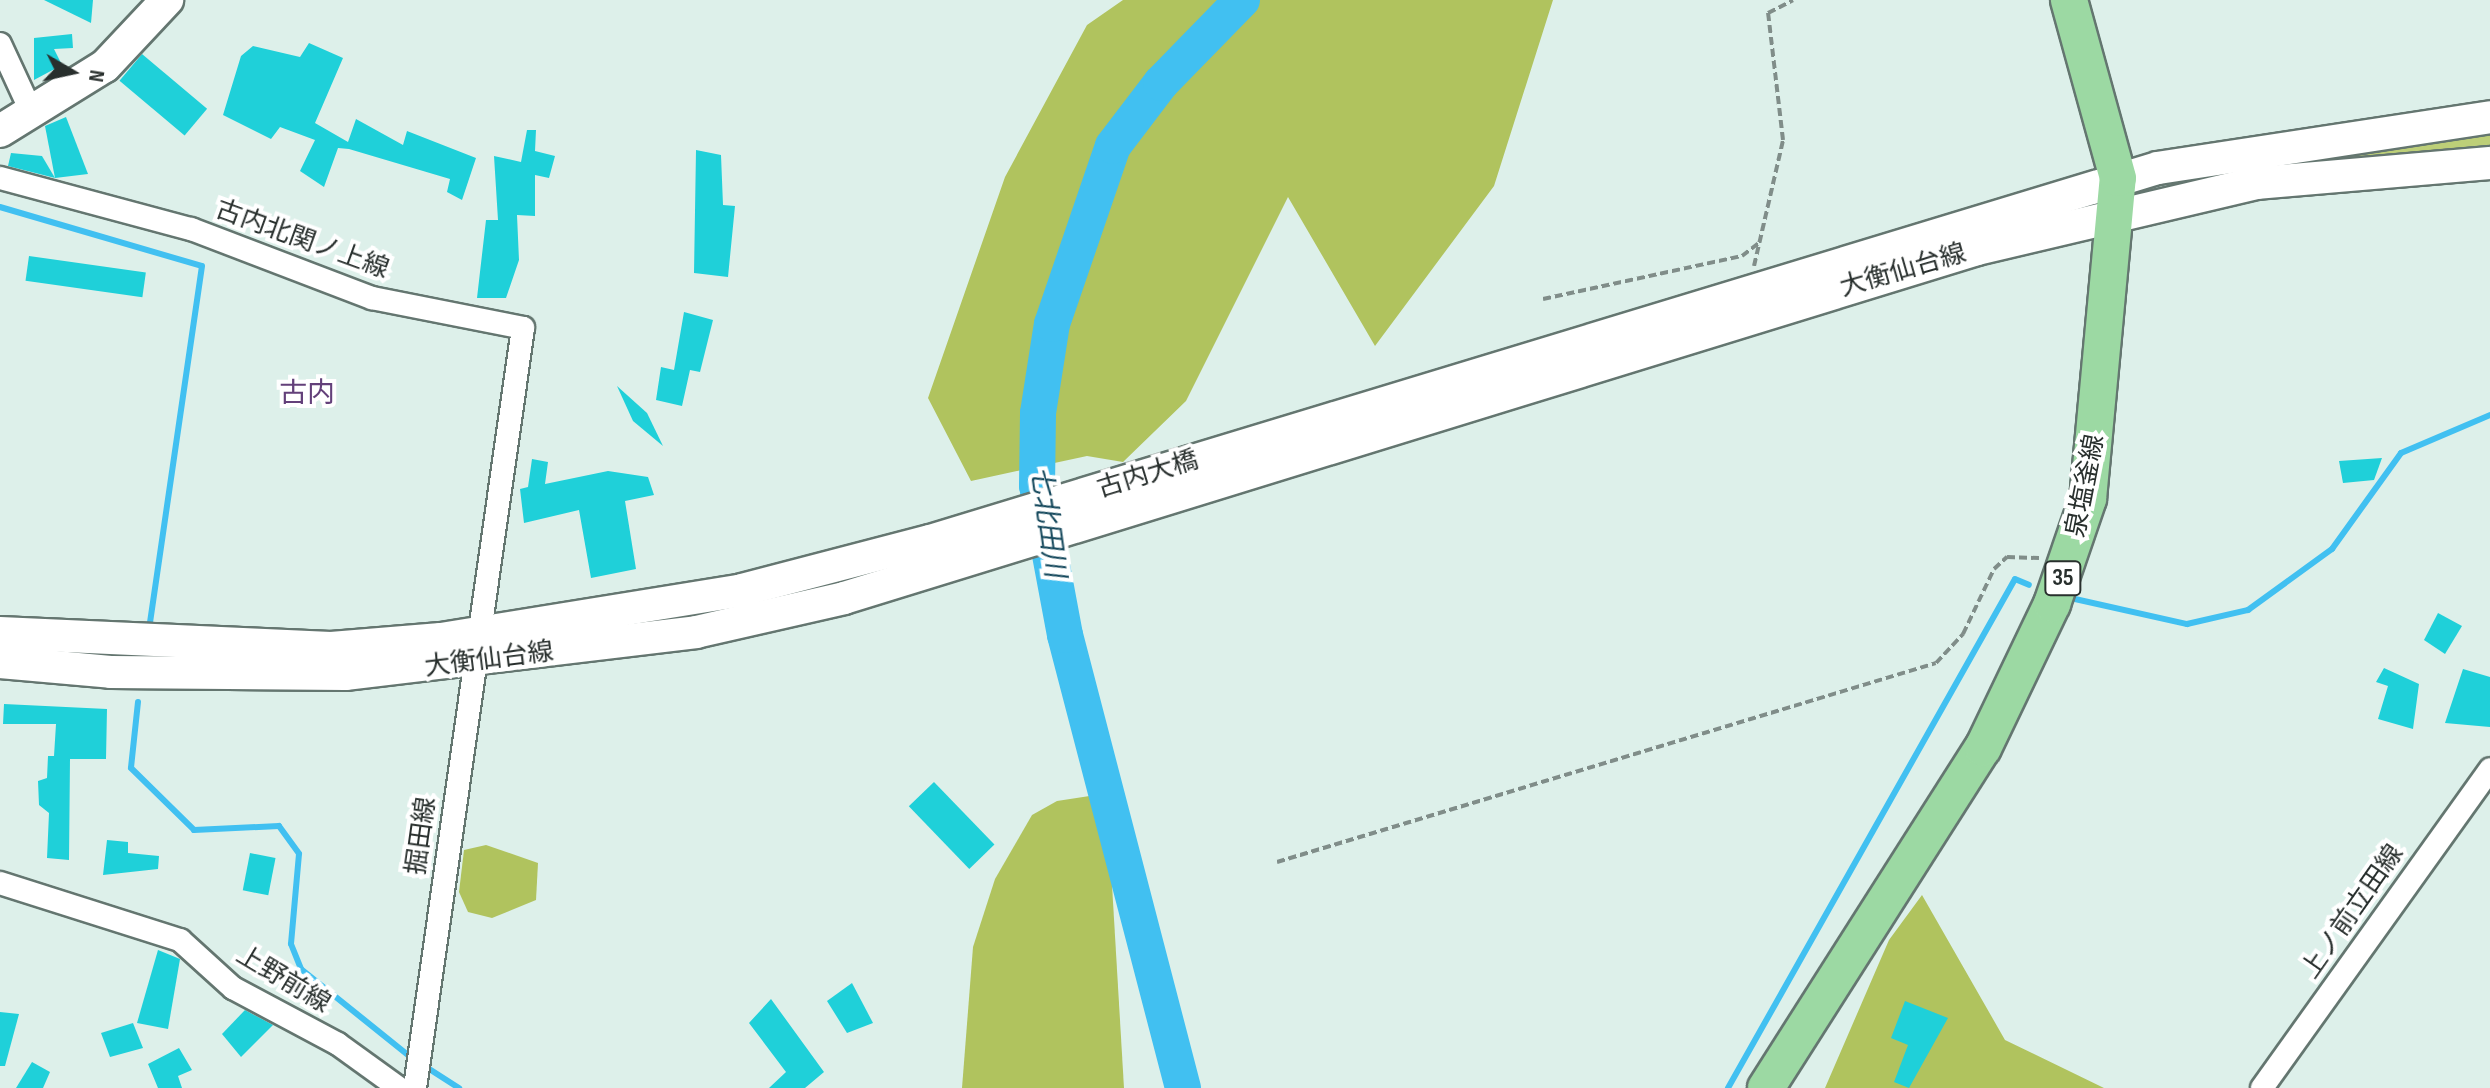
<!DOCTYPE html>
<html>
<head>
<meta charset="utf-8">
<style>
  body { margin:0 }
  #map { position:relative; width:2490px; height:1088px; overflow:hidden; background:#ddf0ea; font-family:"Sofia Sans Condensed","Noto Sans JP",sans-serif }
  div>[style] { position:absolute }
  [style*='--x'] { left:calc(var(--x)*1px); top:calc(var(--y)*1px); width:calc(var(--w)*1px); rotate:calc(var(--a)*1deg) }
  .green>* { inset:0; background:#bdcf78 }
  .forest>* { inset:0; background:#b0c35e }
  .stream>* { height:6px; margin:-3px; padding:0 3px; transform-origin:3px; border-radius:3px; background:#41c0f1 }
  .river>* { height:36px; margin:-18px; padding:0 18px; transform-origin:18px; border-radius:18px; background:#41c0f1 }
  .building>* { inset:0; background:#1fd0d9; transform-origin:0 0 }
  .path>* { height:4px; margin-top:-2px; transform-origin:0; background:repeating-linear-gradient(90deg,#808d89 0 8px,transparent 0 12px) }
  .roads { filter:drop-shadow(2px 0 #647670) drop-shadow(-2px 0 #647670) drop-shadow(0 2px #647670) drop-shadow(0 -2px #647670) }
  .street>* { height:22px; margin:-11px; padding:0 11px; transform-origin:11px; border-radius:11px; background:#fff }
  .secondary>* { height:32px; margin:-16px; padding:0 16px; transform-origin:16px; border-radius:16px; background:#fff }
  .primary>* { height:36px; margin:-18px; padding:0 18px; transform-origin:18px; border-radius:18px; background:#9cd9a3 }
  span { translate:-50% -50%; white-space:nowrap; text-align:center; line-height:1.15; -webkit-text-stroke:8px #fff; paint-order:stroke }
  .shield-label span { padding:2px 6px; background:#fff; border:2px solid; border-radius:6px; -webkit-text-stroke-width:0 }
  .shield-label { font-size:24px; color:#282f2d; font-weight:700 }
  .street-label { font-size:26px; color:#282f2d }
  .neighbourhood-label { font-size:28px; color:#63407a }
  .water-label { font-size:28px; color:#13475b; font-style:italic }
  .north { position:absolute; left:32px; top:32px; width:80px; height:80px; -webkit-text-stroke:6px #fff; paint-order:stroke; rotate:99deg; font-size:22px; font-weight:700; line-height:32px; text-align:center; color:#282f2d }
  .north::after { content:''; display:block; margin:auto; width:28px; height:36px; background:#282f2d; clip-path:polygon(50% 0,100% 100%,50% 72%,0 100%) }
</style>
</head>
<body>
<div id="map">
  <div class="green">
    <div style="clip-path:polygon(2490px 126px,2490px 150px,2273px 163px)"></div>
  </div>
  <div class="forest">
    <div style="clip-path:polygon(1123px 0,1553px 0,1494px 186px,1375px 346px,1288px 197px,1186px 401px,1123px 462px,1087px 456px,971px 481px,928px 398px,1005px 177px,1087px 25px)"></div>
    <div style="clip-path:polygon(1096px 795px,1104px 800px,1111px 868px,1124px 1088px,962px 1088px,973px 947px,995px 879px,1032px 815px,1057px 801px)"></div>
    <div style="clip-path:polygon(486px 845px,538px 863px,536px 900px,492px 918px,468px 912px,459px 892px,464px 850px)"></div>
    <div style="clip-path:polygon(1922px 895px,2005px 1040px,2104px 1088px,1825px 1088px,1889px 940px)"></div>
  </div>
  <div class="stream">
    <div style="--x:0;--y:207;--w:210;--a:16.3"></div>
    <div style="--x:202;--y:266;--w:362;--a:98.3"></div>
    <div style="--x:2075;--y:599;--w:115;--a:12.6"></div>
    <div style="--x:2187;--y:624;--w:63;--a:-12.9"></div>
    <div style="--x:2248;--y:610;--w:104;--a:-36"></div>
    <div style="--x:2332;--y:549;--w:118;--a:-54.3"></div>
    <div style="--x:2401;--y:453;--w:97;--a:-23.1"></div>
    <div style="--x:138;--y:702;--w:66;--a:96.1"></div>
    <div style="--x:131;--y:768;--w:88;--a:44.5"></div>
    <div style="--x:194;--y:830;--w:85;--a:-2.7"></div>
    <div style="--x:279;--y:826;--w:34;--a:54"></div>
    <div style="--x:299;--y:854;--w:90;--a:95.1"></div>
    <div style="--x:291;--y:944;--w:27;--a:68"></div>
    <div style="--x:301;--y:969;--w:144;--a:38.8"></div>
    <div style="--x:423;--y:1065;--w:43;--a:32.6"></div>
    <div style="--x:1728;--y:1088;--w:584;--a:-60.58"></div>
    <div style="--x:2015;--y:579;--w:15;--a:23"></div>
  </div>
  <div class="river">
    <div style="--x:1183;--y:1088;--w:468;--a:-104.6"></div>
    <div style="--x:1065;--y:635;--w:152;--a:-100.6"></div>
    <div style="--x:1037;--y:486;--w:73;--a:-89.2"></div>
    <div style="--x:1038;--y:413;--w:90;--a:-81.1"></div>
    <div style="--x:1052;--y:324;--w:188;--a:-71.1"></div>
    <div style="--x:1113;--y:146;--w:79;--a:-52.7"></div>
    <div style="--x:1161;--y:83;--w:116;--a:-45.7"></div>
  </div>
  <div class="building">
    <div style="clip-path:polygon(44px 0,93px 0,91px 23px)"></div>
    <div style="clip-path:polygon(72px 34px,73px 48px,54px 49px,62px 65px,34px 80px,34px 38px)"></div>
    <div style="clip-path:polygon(309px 43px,343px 58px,315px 123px,348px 142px,356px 119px,403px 145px,407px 131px,476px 158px,462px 200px,447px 192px,450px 179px,349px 149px,338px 148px,324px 187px,300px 171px,315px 140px,280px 127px,271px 139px,223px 115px,241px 56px,253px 46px,300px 57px)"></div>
    <div style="left:142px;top:54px;width:85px;height:35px;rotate:40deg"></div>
    <div style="clip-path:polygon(66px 117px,88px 174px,55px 178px,45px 126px)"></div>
    <div style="clip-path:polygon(527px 130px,536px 130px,535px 151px,555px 156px,549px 178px,535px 175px,535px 216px,517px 215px,519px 260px,506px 298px,477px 298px,486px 220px,498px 220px,494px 156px,521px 162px)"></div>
    <div style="clip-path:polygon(696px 150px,721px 155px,723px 205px,735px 206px,728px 277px,694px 273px)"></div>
    <div style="clip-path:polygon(11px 153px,42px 156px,55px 178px,8px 166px)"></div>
    <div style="left:29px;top:256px;width:118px;height:25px;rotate:8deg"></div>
    <div style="clip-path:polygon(684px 312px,713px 320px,700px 372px,690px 370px,682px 406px,656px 400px,661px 367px,674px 370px)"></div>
    <div style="clip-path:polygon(617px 386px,647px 413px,663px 446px,633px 421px)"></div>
    <div style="clip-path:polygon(2382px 458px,2374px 480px,2343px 483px,2339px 461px)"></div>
    <div style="clip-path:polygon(532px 459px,548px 462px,545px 484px,608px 471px,648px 477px,654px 495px,625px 501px,636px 569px,591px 578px,579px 510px,524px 523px,520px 489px,528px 487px)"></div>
    <div style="clip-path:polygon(2438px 613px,2462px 626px,2445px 654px,2424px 640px)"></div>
    <div style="clip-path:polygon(2384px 668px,2419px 684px,2413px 729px,2378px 719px,2388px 686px,2376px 682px)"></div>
    <div style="clip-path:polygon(2463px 669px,2490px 677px,2490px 727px,2445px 723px)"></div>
    <div style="clip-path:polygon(4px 704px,107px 709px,106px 759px,70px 759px,69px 860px,47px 858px,49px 813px,39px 805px,38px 781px,47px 778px,48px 756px,54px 756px,56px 724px,3px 724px)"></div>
    <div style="left:934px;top:782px;width:87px;height:35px;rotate:46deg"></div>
    <div style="clip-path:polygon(107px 840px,128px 842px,128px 853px,159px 856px,158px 869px,103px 875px)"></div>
    <div style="left:250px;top:853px;width:26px;height:38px;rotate:11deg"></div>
    <div style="clip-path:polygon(158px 950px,180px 959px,168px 1029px,137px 1023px)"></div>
    <div style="clip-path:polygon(852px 983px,873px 1023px,847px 1033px,827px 1001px)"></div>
    <div style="clip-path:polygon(771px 999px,824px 1072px,805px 1088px,769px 1088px,786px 1072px,749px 1023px)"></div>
    <div style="clip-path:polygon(1905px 1001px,1948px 1018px,1909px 1088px,1894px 1082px,1908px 1045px,1891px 1038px)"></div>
    <div style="clip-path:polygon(245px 1010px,273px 1025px,241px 1057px,222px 1034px)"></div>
    <div style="clip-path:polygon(0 1012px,19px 1014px,5px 1066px,0 1066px)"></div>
    <div style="clip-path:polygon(133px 1023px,143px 1048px,110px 1057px,101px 1033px)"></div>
    <div style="clip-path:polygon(179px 1048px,192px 1070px,178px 1076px,182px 1088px,158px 1088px,148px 1064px)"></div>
    <div style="clip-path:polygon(32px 1062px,50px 1072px,43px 1088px,16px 1088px)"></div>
  </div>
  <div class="path">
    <div style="--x:1754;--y:266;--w:129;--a:-77"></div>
    <div style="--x:1783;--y:140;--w:128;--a:-96.7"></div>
    <div style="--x:1768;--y:13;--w:28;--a:-27"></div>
    <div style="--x:1543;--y:299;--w:204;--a:-12.2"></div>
    <div style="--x:1742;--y:256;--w:24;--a:-38"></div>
    <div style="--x:1277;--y:862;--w:688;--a:-16.8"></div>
    <div style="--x:1936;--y:663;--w:40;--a:-47"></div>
    <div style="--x:1963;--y:634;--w:72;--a:-64.5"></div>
    <div style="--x:1994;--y:569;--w:18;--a:-43"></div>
    <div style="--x:2007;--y:557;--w:32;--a:2"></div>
  </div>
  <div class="roads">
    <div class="street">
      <div style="--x:0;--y:44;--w:74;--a:65.2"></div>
      <div style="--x:0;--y:178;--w:198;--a:15"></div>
      <div style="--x:191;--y:229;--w:194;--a:20.9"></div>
      <div style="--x:372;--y:298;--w:154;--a:11.2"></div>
      <div style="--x:523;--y:328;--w:768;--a:98.09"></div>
      <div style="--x:0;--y:883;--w:189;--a:17.6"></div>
      <div style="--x:180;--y:940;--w:72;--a:42.2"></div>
      <div style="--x:233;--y:988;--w:119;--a:28.1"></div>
      <div style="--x:338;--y:1044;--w:75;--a:35.8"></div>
      <div style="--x:2262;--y:1088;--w:392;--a:-54.4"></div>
    </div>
    <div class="secondary">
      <div style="--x:0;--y:131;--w:123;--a:-31.8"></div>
      <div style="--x:105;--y:66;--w:91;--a:-46.8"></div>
      <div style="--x:0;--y:633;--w:331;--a:2.6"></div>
      <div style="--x:331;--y:648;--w:110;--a:-4.7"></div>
      <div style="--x:441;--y:639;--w:305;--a:-9.2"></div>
      <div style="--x:742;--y:590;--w:194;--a:-14.6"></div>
      <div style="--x:930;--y:541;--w:1283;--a:-16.9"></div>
      <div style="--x:2158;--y:168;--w:336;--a:-8.7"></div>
      <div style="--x:0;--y:662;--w:111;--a:5.1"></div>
      <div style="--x:111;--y:672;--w:234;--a:0.5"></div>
      <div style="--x:345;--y:674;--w:354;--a:-6.8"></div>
      <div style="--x:696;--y:632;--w:152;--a:-12.9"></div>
      <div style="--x:844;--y:598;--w:1186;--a:-17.12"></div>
      <div style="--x:1977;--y:249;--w:288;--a:-13.3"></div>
      <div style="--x:2257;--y:183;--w:234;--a:-4.9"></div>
    </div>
    <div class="primary">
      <div style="--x:1766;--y:1088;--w:403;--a:-57.5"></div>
      <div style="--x:1983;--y:748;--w:160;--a:-64.4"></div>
      <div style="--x:2052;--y:604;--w:111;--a:-71.1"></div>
      <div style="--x:2088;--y:499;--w:322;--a:-84.7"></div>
      <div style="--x:2118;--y:178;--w:185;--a:-105.4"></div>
    </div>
  </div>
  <div class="shield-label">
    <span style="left:2063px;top:578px">35</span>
  </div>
  <div class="street-label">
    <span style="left:302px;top:240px;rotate:20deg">古内北関ノ上線</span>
    <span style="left:1903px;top:271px;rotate:-16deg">大衡仙台線</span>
    <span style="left:1148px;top:475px;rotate:-17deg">古内大橋</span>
    <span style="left:2086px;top:486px;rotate:-79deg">泉塩釜線</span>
    <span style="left:489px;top:660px;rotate:-7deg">大衡仙台線</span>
    <span style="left:422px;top:836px;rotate:-82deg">掘田線</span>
    <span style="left:2353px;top:912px;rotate:-55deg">上ノ前立田線</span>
    <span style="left:283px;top:980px;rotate:31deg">上野前線</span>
  </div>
  <div class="neighbourhood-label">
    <span style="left:307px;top:394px">古内</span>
  </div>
  <div class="water-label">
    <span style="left:1047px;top:522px;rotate:82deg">七北田川</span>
  </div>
  <div class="north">N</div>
</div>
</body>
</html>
